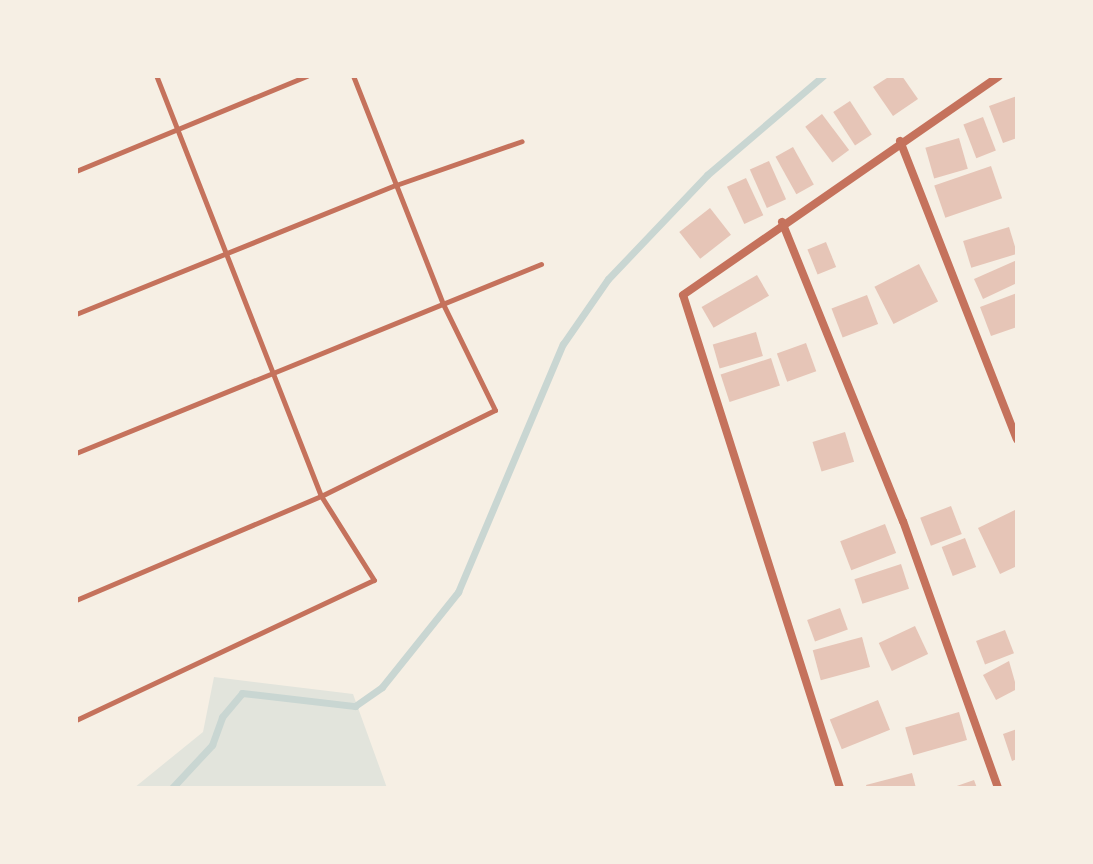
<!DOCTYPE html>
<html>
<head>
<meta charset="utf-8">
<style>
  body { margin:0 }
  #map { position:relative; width:1093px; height:864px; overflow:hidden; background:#f6efe4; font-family:Mulish,sans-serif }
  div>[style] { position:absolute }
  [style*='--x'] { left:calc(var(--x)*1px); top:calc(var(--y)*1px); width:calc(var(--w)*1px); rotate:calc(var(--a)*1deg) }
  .green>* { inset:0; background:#e2e4dc }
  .stream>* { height:7px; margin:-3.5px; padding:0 3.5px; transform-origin:3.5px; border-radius:3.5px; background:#c9d6d2 }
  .building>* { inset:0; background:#e6c5b7; transform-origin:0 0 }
  .service>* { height:5px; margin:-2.5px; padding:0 2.5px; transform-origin:2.5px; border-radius:2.5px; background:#c5725c }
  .minor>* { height:8px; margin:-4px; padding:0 4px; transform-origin:4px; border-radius:4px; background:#c5725c }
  span { translate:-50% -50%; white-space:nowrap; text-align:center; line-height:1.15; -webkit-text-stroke:7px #f6efe4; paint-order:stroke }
  .frame { position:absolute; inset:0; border:78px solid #f6efe4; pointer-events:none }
</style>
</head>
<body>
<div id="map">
  <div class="green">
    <div style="clip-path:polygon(214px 677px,353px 694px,387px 788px,134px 788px,203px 732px)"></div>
  </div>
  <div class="stream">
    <div style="--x:172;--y:788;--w:59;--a:-47.1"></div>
    <div style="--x:212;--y:745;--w:30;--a:-70"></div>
    <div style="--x:222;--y:717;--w:31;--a:-50"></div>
    <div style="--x:242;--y:693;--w:114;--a:6.6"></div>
    <div style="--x:355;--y:706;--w:33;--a:-35"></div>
    <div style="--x:382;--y:687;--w:122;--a:-51.3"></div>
    <div style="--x:458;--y:592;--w:269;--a:-67.1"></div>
    <div style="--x:563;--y:344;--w:79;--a:-55.3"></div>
    <div style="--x:608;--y:279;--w:144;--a:-46.4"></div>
    <div style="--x:707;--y:175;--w:153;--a:-40.5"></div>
  </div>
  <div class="building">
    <div style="clip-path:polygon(890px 76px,902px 76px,918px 99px,893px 116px,873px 87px)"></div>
    <div style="clip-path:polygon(1017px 96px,1017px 138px,1003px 143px,989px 106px)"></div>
    <div style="left:850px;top:101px;width:40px;height:20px;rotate:57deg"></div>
    <div style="left:822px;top:114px;width:45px;height:21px;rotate:53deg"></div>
    <div style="left:983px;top:117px;width:36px;height:21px;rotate:69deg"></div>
    <div style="left:959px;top:138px;width:32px;height:35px;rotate:74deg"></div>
    <div style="left:793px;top:147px;width:43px;height:20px;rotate:61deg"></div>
    <div style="left:769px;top:161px;width:42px;height:21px;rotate:66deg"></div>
    <div style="left:991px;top:166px;width:34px;height:60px;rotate:71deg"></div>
    <div style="left:746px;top:178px;width:41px;height:21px;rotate:65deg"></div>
    <div style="left:710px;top:208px;width:34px;height:39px;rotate:52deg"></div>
    <div style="left:1009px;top:227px;width:28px;height:48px;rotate:73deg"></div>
    <div style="left:826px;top:242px;width:27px;height:20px;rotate:68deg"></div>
    <div style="clip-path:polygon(1017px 260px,1017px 283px,983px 299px,974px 279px)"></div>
    <div style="left:919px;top:264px;width:42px;height:50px;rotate:63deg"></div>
    <div style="left:757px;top:275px;width:24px;height:64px;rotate:60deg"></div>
    <div style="clip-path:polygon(1017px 293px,1017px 327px,991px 336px,980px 307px)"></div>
    <div style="left:867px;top:295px;width:31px;height:38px;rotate:69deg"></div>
    <div style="left:756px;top:332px;width:25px;height:45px;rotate:74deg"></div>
    <div style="left:806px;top:343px;width:30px;height:31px;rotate:70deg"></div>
    <div style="left:771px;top:358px;width:29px;height:53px;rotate:72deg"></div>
    <div style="left:845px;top:432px;width:31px;height:34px;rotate:73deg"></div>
    <div style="left:951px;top:506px;width:30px;height:33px;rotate:69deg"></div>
    <div style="clip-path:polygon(1017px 509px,1017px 566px,1000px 574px,978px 528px)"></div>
    <div style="left:885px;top:524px;width:31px;height:48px;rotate:69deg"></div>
    <div style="left:965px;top:538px;width:31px;height:25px;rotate:69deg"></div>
    <div style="left:901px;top:564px;width:26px;height:49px;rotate:72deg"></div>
    <div style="left:840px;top:608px;width:23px;height:35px;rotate:70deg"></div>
    <div style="left:915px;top:626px;width:31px;height:40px;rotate:65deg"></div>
    <div style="left:1005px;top:630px;width:25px;height:31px;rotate:69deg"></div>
    <div style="left:862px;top:637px;width:31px;height:51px;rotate:75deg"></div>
    <div style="clip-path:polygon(1009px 661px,1017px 689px,996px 700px,983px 675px)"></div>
    <div style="left:878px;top:700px;width:32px;height:52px;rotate:68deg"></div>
    <div style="left:959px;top:712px;width:29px;height:56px;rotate:74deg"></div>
    <div style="clip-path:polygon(1017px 729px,1017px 759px,1012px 761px,1003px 734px)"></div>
    <div style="clip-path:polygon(912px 773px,916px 788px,867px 788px,866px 785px)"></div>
    <div style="clip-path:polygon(974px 780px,977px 788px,951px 788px)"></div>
  </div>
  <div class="service">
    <div style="--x:76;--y:171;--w:250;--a:-22.4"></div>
    <div style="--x:76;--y:314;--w:345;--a:-22"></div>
    <div style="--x:396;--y:185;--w:133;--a:-19.2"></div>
    <div style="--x:76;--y:453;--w:502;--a:-22.12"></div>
    <div style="--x:76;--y:600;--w:266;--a:-23"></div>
    <div style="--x:321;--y:496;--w:194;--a:-26.3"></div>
    <div style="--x:495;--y:410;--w:118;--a:-116.1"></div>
    <div style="--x:443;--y:304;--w:245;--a:-111.5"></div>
    <div style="--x:76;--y:720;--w:329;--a:-25.2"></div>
    <div style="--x:374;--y:580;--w:99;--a:-122.2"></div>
    <div style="--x:321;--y:496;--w:451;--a:-111.4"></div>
  </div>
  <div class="minor">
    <div style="--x:900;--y:141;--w:320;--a:68.6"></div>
    <div style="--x:782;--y:222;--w:323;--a:68"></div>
    <div style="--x:903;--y:521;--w:283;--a:70.4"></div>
    <div style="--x:840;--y:788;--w:517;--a:-107.66"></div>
    <div style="--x:683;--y:295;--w:384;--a:-34.7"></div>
  </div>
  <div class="frame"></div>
</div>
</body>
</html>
